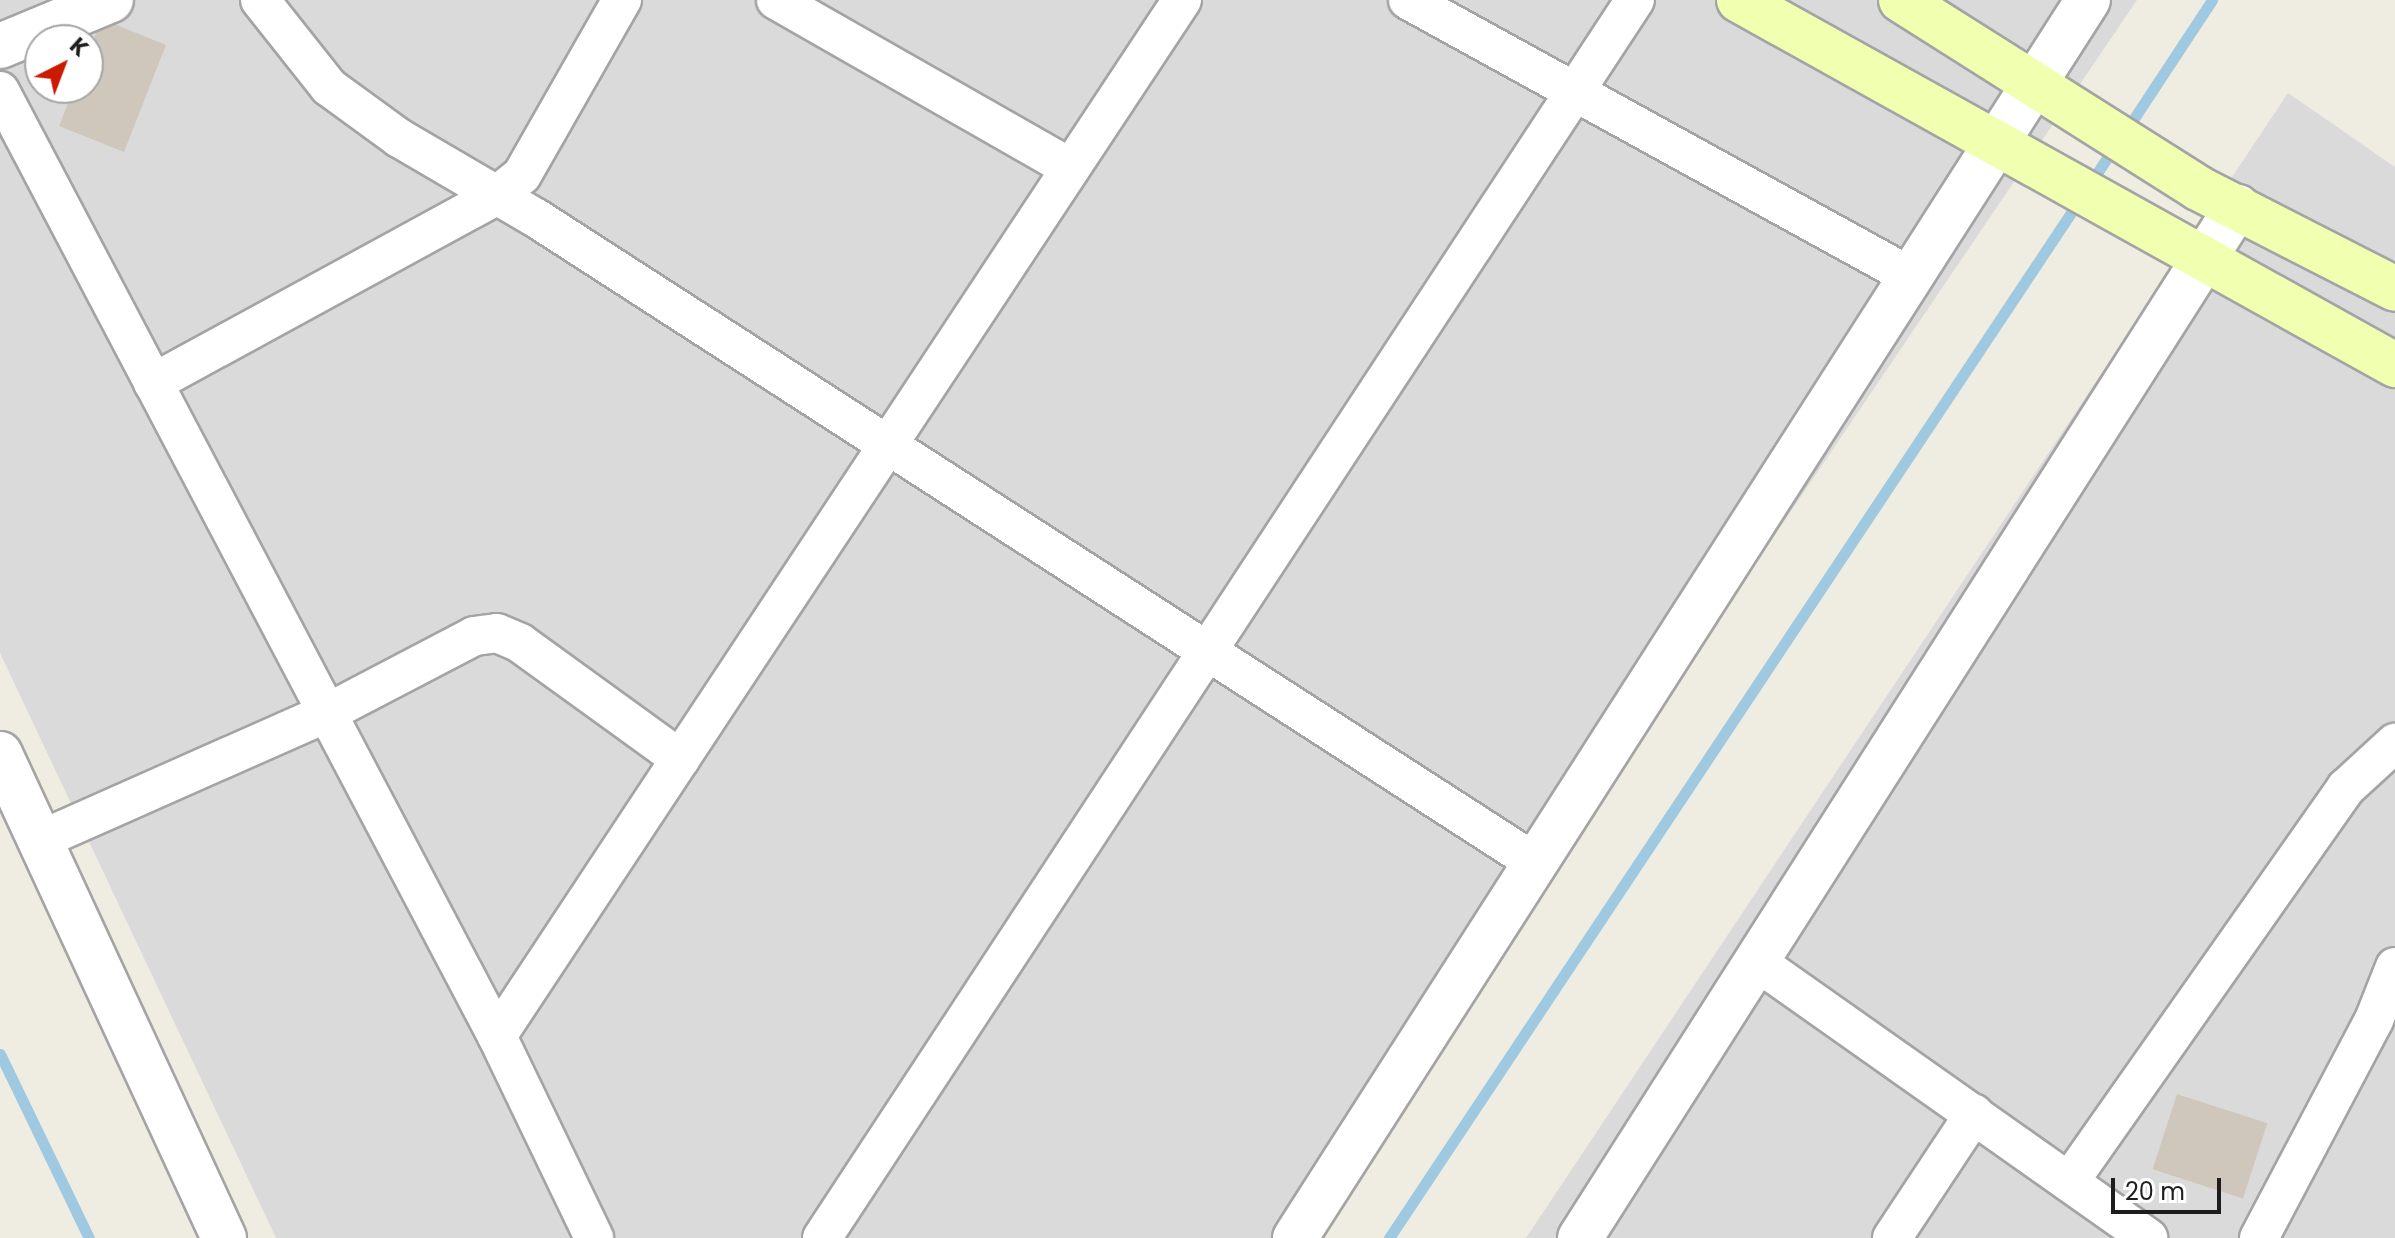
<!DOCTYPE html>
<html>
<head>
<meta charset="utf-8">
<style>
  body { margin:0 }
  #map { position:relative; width:2395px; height:1238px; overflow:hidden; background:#efede2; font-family:Poppins,sans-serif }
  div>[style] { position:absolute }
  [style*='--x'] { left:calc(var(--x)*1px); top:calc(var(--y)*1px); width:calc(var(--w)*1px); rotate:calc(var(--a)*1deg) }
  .residential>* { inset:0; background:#dbdada }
  .stream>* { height:11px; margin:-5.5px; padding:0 5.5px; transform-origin:5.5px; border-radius:5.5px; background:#9ec9e1 }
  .building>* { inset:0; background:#cfc7bb; transform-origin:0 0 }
  .roads { filter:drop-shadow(2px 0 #a4a4a4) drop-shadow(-2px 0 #a4a4a4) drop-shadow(0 2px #a4a4a4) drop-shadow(0 -2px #a4a4a4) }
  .minor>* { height:38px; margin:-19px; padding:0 19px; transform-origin:19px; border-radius:19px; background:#fff }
  .tertiary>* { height:44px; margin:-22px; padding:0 22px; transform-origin:22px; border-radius:22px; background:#fff }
  .secondary>* { height:44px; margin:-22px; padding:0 22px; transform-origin:22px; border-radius:22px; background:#f1ffb1 }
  span { translate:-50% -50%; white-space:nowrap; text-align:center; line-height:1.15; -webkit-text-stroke:6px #fff; paint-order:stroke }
  .north { position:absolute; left:24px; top:24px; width:80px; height:80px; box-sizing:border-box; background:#fff; border:2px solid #a5a5a5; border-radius:50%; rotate:42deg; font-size:22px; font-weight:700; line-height:32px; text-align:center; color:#1d1d1d }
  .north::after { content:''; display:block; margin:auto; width:28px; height:36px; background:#ca1a00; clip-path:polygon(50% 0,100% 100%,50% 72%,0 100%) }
  .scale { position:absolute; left:2111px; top:1178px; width:110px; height:36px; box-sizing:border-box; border:4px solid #1d1d1d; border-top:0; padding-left:10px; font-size:24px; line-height:28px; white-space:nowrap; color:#1d1d1d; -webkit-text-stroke:6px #fff; paint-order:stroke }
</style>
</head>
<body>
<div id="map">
  <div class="residential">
    <div style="clip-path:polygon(evenodd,0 0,2137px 0,1299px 1238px,276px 1238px,0 653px,0 0,40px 40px,88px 40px,88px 88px,40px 88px,40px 40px)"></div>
    <div style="clip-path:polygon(2288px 93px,2395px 167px,2395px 1238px,1526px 1238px)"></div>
  </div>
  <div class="stream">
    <div style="--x:2125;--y:132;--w:158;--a:-56.6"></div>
    <div style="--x:2089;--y:185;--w:47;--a:-56.3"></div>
    <div style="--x:0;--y:1054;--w:204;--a:64.2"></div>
    <div style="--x:1389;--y:1238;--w:1248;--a:-56.37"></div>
  </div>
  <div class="building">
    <div style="clip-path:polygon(102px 19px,166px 45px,124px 152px,59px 126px,74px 88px,88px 88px,88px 53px)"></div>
    <div style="left:2177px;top:1094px;width:95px;height:79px;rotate:18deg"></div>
  </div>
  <div class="roads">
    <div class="minor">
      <div style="--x:260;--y:0;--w:111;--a:51.6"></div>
      <div style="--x:329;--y:87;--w:87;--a:36.1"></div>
      <div style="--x:399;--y:138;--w:159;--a:30.3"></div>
      <div style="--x:536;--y:218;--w:1188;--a:32.83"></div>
      <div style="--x:776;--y:0;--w:339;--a:29.7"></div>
      <div style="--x:1408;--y:0;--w:571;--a:28.81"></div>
      <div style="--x:0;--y:91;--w:1068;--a:62.26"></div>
      <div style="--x:497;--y:1036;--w:224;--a:64.3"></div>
      <div style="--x:153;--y:383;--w:391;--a:-28.6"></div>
      <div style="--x:496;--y:196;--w:33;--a:-39"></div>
      <div style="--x:522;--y:175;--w:202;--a:-60.3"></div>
      <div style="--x:40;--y:840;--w:314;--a:-23.9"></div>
      <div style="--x:327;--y:713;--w:166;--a:-27.6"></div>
      <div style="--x:474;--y:636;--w:23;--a:-7"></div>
      <div style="--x:497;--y:633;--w:25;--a:23"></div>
      <div style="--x:520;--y:643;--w:198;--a:35.9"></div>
      <div style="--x:1757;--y:962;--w:479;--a:35.2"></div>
      <div style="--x:497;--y:1036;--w:1242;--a:-56.53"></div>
      <div style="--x:2069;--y:1182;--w:482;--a:-54.9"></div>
      <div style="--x:2346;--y:788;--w:67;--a:-42.6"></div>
      <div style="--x:822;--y:1238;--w:1481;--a:-56.71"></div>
      <div style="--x:1892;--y:1238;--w:149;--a:-56.5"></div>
      <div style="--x:2259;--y:1238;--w:246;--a:-62.2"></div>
      <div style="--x:2374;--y:1020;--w:57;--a:-68.4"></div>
    </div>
    <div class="tertiary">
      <div style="--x:0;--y:46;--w:120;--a:-22.5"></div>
      <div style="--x:0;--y:754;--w:533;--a:65.16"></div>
      <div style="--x:1295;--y:1238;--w:1470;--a:-57.36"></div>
      <div style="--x:1580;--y:1238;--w:1223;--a:-57.49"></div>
    </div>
    <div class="secondary">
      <div style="--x:1739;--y:0;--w:751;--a:29.09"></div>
      <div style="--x:1901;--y:0;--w:352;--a:32.3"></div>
      <div style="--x:2198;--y:188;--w:221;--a:27.1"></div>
    </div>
  </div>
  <div class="north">K</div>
  <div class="scale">20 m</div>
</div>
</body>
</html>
